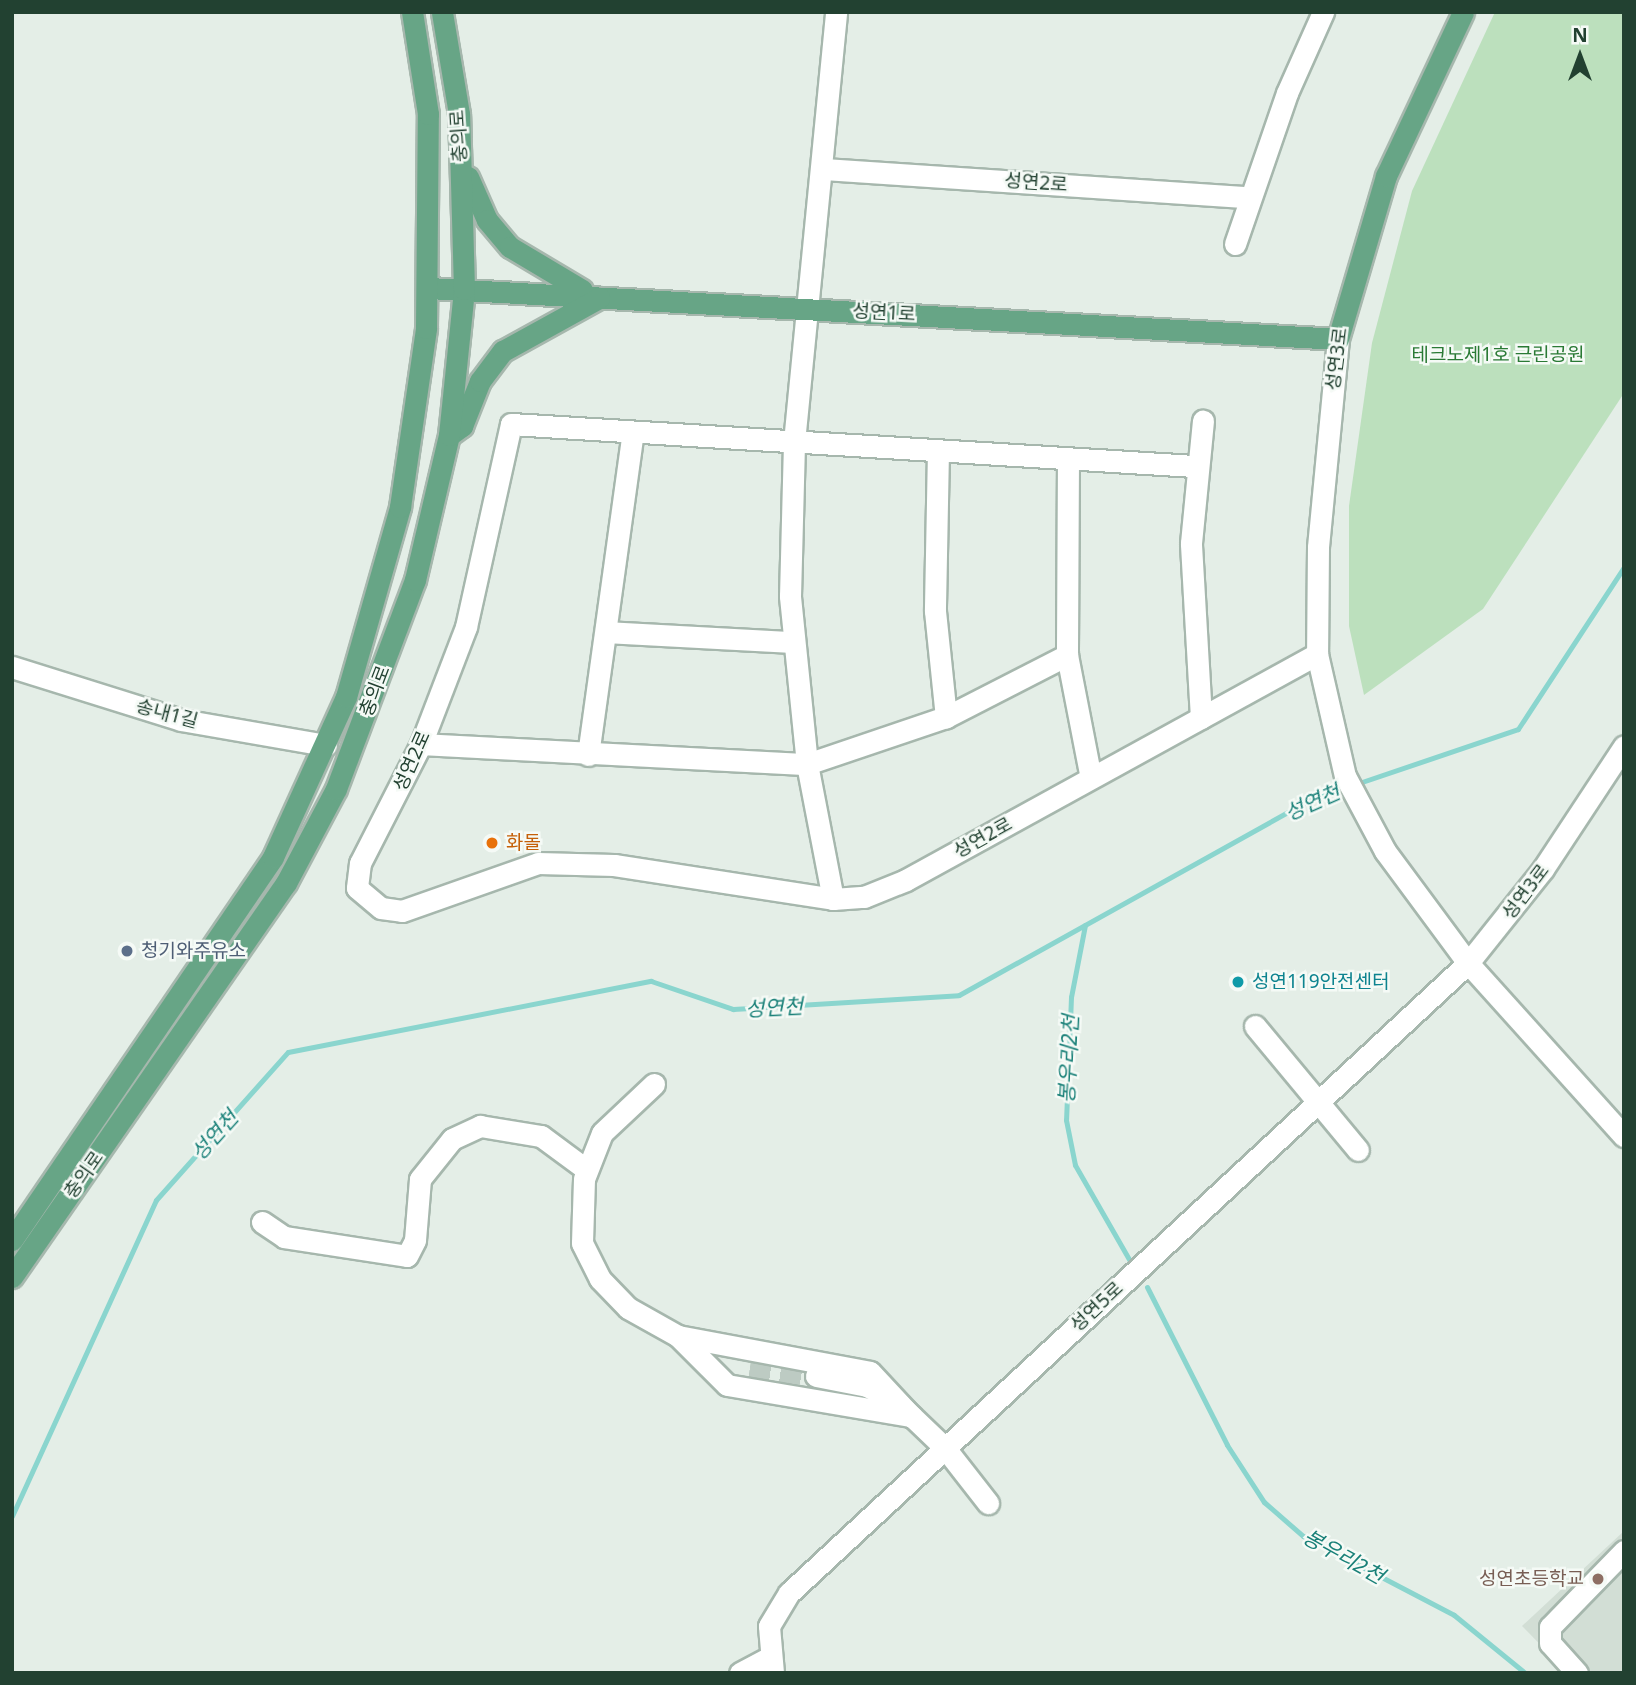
<!DOCTYPE html>
<html>
<head>
<meta charset="utf-8">
<style>
  body { margin:0 }
  #map { position:relative; width:1636px; height:1685px; overflow:hidden; background:#e4eee7; font-family:"Noto Sans","Noto Sans KR",sans-serif }
  div>[style] { position:absolute }
  [style*='--x'] { left:calc(var(--x)*1px); top:calc(var(--y)*1px); width:calc(var(--w)*1px); rotate:calc(var(--a)*1deg) }
  .built>* { inset:0; background:#d2ded5 }
  .green>* { inset:0; background:#bce0bd }
  .stream>* { height:5px; margin:-2.5px; padding:0 2.5px; transform-origin:2.5px; border-radius:2.5px; background:#8ad5ce }
  .minor-tunnel>* { height:21px; margin-top:-10.5px; transform-origin:0; background:repeating-linear-gradient(90deg,#bdcbc3 0 21px,transparent 0 31px) }
  .roads { filter:drop-shadow(2px 0 #a6b7ad) drop-shadow(-2px 0 #a6b7ad) drop-shadow(0 2px #a6b7ad) drop-shadow(0 -2px #a6b7ad) }
  .minor>* { height:21px; margin:-10.5px; padding:0 10.5px; transform-origin:10.5px; border-radius:10.5px; background:#fff }
  .major>* { height:21px; margin:-10.5px; padding:0 10.5px; transform-origin:10.5px; border-radius:10.5px; background:#67a586 }
  .dots>* { width:19px; height:19px; translate:-50% -50%; box-sizing:border-box; border:4px solid #f5faf6; border-radius:50% }
  span { translate:-50% -50%; white-space:nowrap; text-align:center; line-height:1.15; -webkit-text-stroke:5px #f5faf6; paint-order:stroke }
  .street-label { font-size:19px; color:#224131 }
  .park-label { font-size:19px; color:#2a7a35 }
  .food-label { font-size:19px; color:#c56008 }
  .left { translate:0 -50%; text-align:left }
  .service-label { font-size:19px; color:#4e5e75 }
  .culture-label { font-size:19px; color:#0d838f }
  .education-label { font-size:19px; color:#785e54 }
  .right { translate:-100% -50%; text-align:right }
  .water-label { font-size:21px; color:#198078; font-style:italic }
  .frame { position:absolute; inset:0; border:14px solid #224131; pointer-events:none }
  .north { position:absolute; left:1545px; top:21px; width:70px; height:70px; -webkit-text-stroke:5px #f5faf6; paint-order:stroke; rotate:0deg; font-size:19px; font-weight:700; line-height:28px; text-align:center; color:#224131 }
  .north::after { content:''; display:block; margin:auto; width:24px; height:32px; background:#224131; clip-path:polygon(50% 0,100% 100%,50% 72%,0 100%) }
</style>
</head>
<body>
<div id="map">
  <div class="built">
    <div style="clip-path:polygon(1624px 1531px,1624px 1673px,1568px 1673px,1522px 1626px)"></div>
  </div>
  <div class="green">
    <div style="clip-path:polygon(1495px 12px,1624px 12px,1624px 393px,1483px 609px,1364px 695px,1349px 626px,1349px 506px,1372px 343px,1412px 191px)"></div>
  </div>
  <div class="stream">
    <div style="--x:1353;--y:785;--w:174;--a:-18.7"></div>
    <div style="--x:1518;--y:729;--w:194;--a:-56.8"></div>
    <div style="--x:1085;--y:925;--w:73;--a:101"></div>
    <div style="--x:1071;--y:997;--w:123;--a:92.3"></div>
    <div style="--x:1066;--y:1120;--w:46;--a:78.7"></div>
    <div style="--x:1075;--y:1165;--w:111;--a:60.2"></div>
    <div style="--x:1147;--y:1287;--w:177;--a:63.1"></div>
    <div style="--x:1227;--y:1445;--w:68;--a:57"></div>
    <div style="--x:1264;--y:1502;--w:52;--a:41.1"></div>
    <div style="--x:1303;--y:1536;--w:170;--a:27.6"></div>
    <div style="--x:1454;--y:1615;--w:92;--a:39.2"></div>
    <div style="--x:12;--y:1516;--w:347;--a:-65.5"></div>
    <div style="--x:156;--y:1200;--w:198;--a:-48.3"></div>
    <div style="--x:288;--y:1052;--w:370;--a:-11.1"></div>
    <div style="--x:651;--y:981;--w:87;--a:18.9"></div>
    <div style="--x:733;--y:1009;--w:226;--a:-3.5"></div>
    <div style="--x:959;--y:995;--w:412;--a:-29.1"></div>
    <div style="--x:1319;--y:795;--w:26;--a:-16"></div>
  </div>
  <div class="minor-tunnel">
    <div style="--x:750;--y:1366;--w:67;--a:8.6"></div>
  </div>
  <div class="roads">
    <div class="minor">
      <div style="--x:823;--y:169;--w:426;--a:3.8"></div>
      <div style="--x:1235;--y:244;--w:160;--a:-71"></div>
      <div style="--x:1287;--y:93;--w:89;--a:-66"></div>
      <div style="--x:1338;--y:339;--w:209;--a:95.5"></div>
      <div style="--x:1318;--y:547;--w:107;--a:90.5"></div>
      <div style="--x:1317;--y:654;--w:125;--a:77.1"></div>
      <div style="--x:1345;--y:776;--w:85;--a:61.9"></div>
      <div style="--x:1385;--y:851;--w:139;--a:53.5"></div>
      <div style="--x:1468;--y:963;--w:233;--a:48"></div>
      <div style="--x:938;--y:450;--w:161;--a:91.1"></div>
      <div style="--x:935;--y:611;--w:107;--a:84.1"></div>
      <div style="--x:1068;--y:458;--w:197;--a:90.3"></div>
      <div style="--x:1067;--y:655;--w:125;--a:79"></div>
      <div style="--x:1194;--y:466;--w:684;--a:-176.48"></div>
      <div style="--x:511;--y:424;--w:208;--a:102.5"></div>
      <div style="--x:466;--y:627;--w:125;--a:111"></div>
      <div style="--x:421;--y:744;--w:134;--a:117.1"></div>
      <div style="--x:360;--y:863;--w:25;--a:97"></div>
      <div style="--x:357;--y:888;--w:31;--a:40"></div>
      <div style="--x:381;--y:908;--w:21;--a:8"></div>
      <div style="--x:402;--y:911;--w:144;--a:-19.4"></div>
      <div style="--x:538;--y:863;--w:76;--a:1.5"></div>
      <div style="--x:614;--y:865;--w:222;--a:8.8"></div>
      <div style="--x:833;--y:899;--w:31;--a:-4"></div>
      <div style="--x:864;--y:897;--w:45;--a:-22"></div>
      <div style="--x:906;--y:880;--w:469;--a:-28.8"></div>
      <div style="--x:606;--y:632;--w:186;--a:3.1"></div>
      <div style="--x:12;--y:667;--w:177;--a:17.4"></div>
      <div style="--x:181;--y:720;--w:147;--a:9.8"></div>
      <div style="--x:1201;--y:718;--w:175;--a:-93.3"></div>
      <div style="--x:1191;--y:543;--w:123;--a:-84.4"></div>
      <div style="--x:421;--y:744;--w:387;--a:3"></div>
      <div style="--x:807;--y:764;--w:147;--a:-18.7"></div>
      <div style="--x:946;--y:717;--w:136;--a:-27.1"></div>
      <div style="--x:588;--y:755;--w:326;--a:-82.1"></div>
      <div style="--x:833;--y:899;--w:137;--a:-100.9"></div>
      <div style="--x:807;--y:764;--w:169;--a:-95.8"></div>
      <div style="--x:790;--y:596;--w:154;--a:-88.5"></div>
      <div style="--x:794;--y:442;--w:432;--a:-84.4"></div>
      <div style="--x:1255;--y:1026;--w:161;--a:50.3"></div>
      <div style="--x:654;--y:1084;--w:71;--a:136.7"></div>
      <div style="--x:602;--y:1133;--w:49;--a:111.4"></div>
      <div style="--x:584;--y:1179;--w:64;--a:91.8"></div>
      <div style="--x:582;--y:1243;--w:40;--a:63.4"></div>
      <div style="--x:600;--y:1279;--w:40;--a:46"></div>
      <div style="--x:628;--y:1308;--w:57;--a:29.2"></div>
      <div style="--x:678;--y:1336;--w:195;--a:10.6"></div>
      <div style="--x:870;--y:1372;--w:62;--a:47"></div>
      <div style="--x:262;--y:1222;--w:27;--a:34"></div>
      <div style="--x:284;--y:1237;--w:124;--a:8.8"></div>
      <div style="--x:407;--y:1256;--w:18;--a:-63"></div>
      <div style="--x:415;--y:1240;--w:61;--a:-85.3"></div>
      <div style="--x:420;--y:1179;--w:51;--a:-51.3"></div>
      <div style="--x:452;--y:1139;--w:31;--a:-25"></div>
      <div style="--x:480;--y:1126;--w:62;--a:9.3"></div>
      <div style="--x:541;--y:1136;--w:57;--a:36.5"></div>
      <div style="--x:678;--y:1336;--w:69;--a:45"></div>
      <div style="--x:727;--y:1385;--w:187;--a:9.6"></div>
      <div style="--x:816;--y:1376;--w:52;--a:11.1"></div>
      <div style="--x:867;--y:1386;--w:37;--a:29"></div>
      <div style="--x:899;--y:1404;--w:64;--a:43.7"></div>
      <div style="--x:945;--y:1448;--w:70;--a:52"></div>
      <div style="--x:740;--y:1673;--w:32;--a:-28"></div>
      <div style="--x:773;--y:1673;--w:47;--a:-94.9"></div>
      <div style="--x:769;--y:1626;--w:39;--a:-59"></div>
      <div style="--x:789;--y:1593;--w:926;--a:-42.86"></div>
      <div style="--x:1468;--y:963;--w:120;--a:-51.4"></div>
      <div style="--x:1543;--y:869;--w:147;--a:-56.6"></div>
      <div style="--x:1577;--y:1673;--w:40;--a:-132"></div>
      <div style="--x:1550;--y:1643;--w:16;--a:-90"></div>
      <div style="--x:1550;--y:1627;--w:106;--a:-45.8"></div>
    </div>
    <div class="major">
      <div style="--x:468;--y:177;--w:47;--a:66.2"></div>
      <div style="--x:487;--y:220;--w:35;--a:50"></div>
      <div style="--x:510;--y:247;--w:84;--a:30.8"></div>
      <div style="--x:429;--y:288;--w:910;--a:3.21"></div>
      <div style="--x:1338;--y:339;--w:170;--a:-73.6"></div>
      <div style="--x:1386;--y:176;--w:181;--a:-64.8"></div>
      <div style="--x:451;--y:434;--w:14;--a:-36"></div>
      <div style="--x:462;--y:426;--w:48;--a:-68.2"></div>
      <div style="--x:480;--y:381;--w:38;--a:-53"></div>
      <div style="--x:503;--y:351;--w:110;--a:-28.9"></div>
      <div style="--x:12;--y:1240;--w:463;--a:-55.7"></div>
      <div style="--x:273;--y:857;--w:176;--a:-65.5"></div>
      <div style="--x:346;--y:697;--w:198;--a:-74.1"></div>
      <div style="--x:400;--y:507;--w:181;--a:-81.7"></div>
      <div style="--x:426;--y:328;--w:214;--a:-89.5"></div>
      <div style="--x:428;--y:114;--w:103;--a:-98.9"></div>
      <div style="--x:12;--y:1277;--w:480;--a:-55.2"></div>
      <div style="--x:286;--y:883;--w:106;--a:-62"></div>
      <div style="--x:336;--y:789;--w:223;--a:-69.3"></div>
      <div style="--x:415;--y:580;--w:149;--a:-76.8"></div>
      <div style="--x:449;--y:435;--w:147;--a:-84.1"></div>
      <div style="--x:464;--y:289;--w:175;--a:-91.6"></div>
      <div style="--x:459;--y:114;--w:103;--a:-99.5"></div>
    </div>
  </div>
  <div class="dots">
    <div style="left:492px;top:843px;background:#e8710a"></div>
    <div style="left:127px;top:951px;background:#5c6f8a"></div>
    <div style="left:1238px;top:982px;background:#0f9aa8"></div>
    <div style="left:1598px;top:1579px;background:#8d6e63"></div>
  </div>
  <div class="street-label">
    <span style="left:459px;top:136px;rotate:-94deg">충의로</span>
    <span style="left:1036px;top:183px;rotate:4deg">성연2로</span>
    <span style="left:884px;top:313px;rotate:3deg">성연1로</span>
    <span style="left:1337px;top:359px;rotate:-83deg">성연3로</span>
    <span style="left:375px;top:691px;rotate:-69deg">충의로</span>
    <span style="left:167px;top:714px;rotate:15deg">송내1길</span>
    <span style="left:412px;top:761px;rotate:-66deg">성연2로</span>
    <span style="left:983px;top:838px;rotate:-29deg">성연2로</span>
    <span style="left:1526px;top:892px;rotate:-53deg">성연3로</span>
    <span style="left:84px;top:1175px;rotate:-55deg">충의로</span>
    <span style="left:1097px;top:1307px;rotate:-43deg">성연5로</span>
  </div>
  <div class="park-label">
    <span style="left:1498px;top:355px">테크노제1호 근린공원</span>
  </div>
  <div class="food-label">
    <span class="left" style="left:506px;top:843px">화돌</span>
  </div>
  <div class="service-label">
    <span class="left" style="left:141px;top:951px">청기와주유소</span>
  </div>
  <div class="culture-label">
    <span class="left" style="left:1252px;top:982px">성연119안전센터</span>
  </div>
  <div class="education-label">
    <span class="right" style="left:1584px;top:1579px">성연초등학교</span>
  </div>
  <div class="water-label">
    <span style="left:1312px;top:802px;rotate:-24deg">성연천</span>
    <span style="left:774px;top:1007px;rotate:-3deg">성연천</span>
    <span style="left:1068px;top:1059px;rotate:-87deg">봉우리2천</span>
    <span style="left:214px;top:1135px;rotate:-48deg">성연천</span>
    <span style="left:1344px;top:1556px;rotate:29deg">봉우리2천</span>
  </div>
  <div class="frame"></div>
  <div class="north">N</div>
</div>
</body>
</html>
